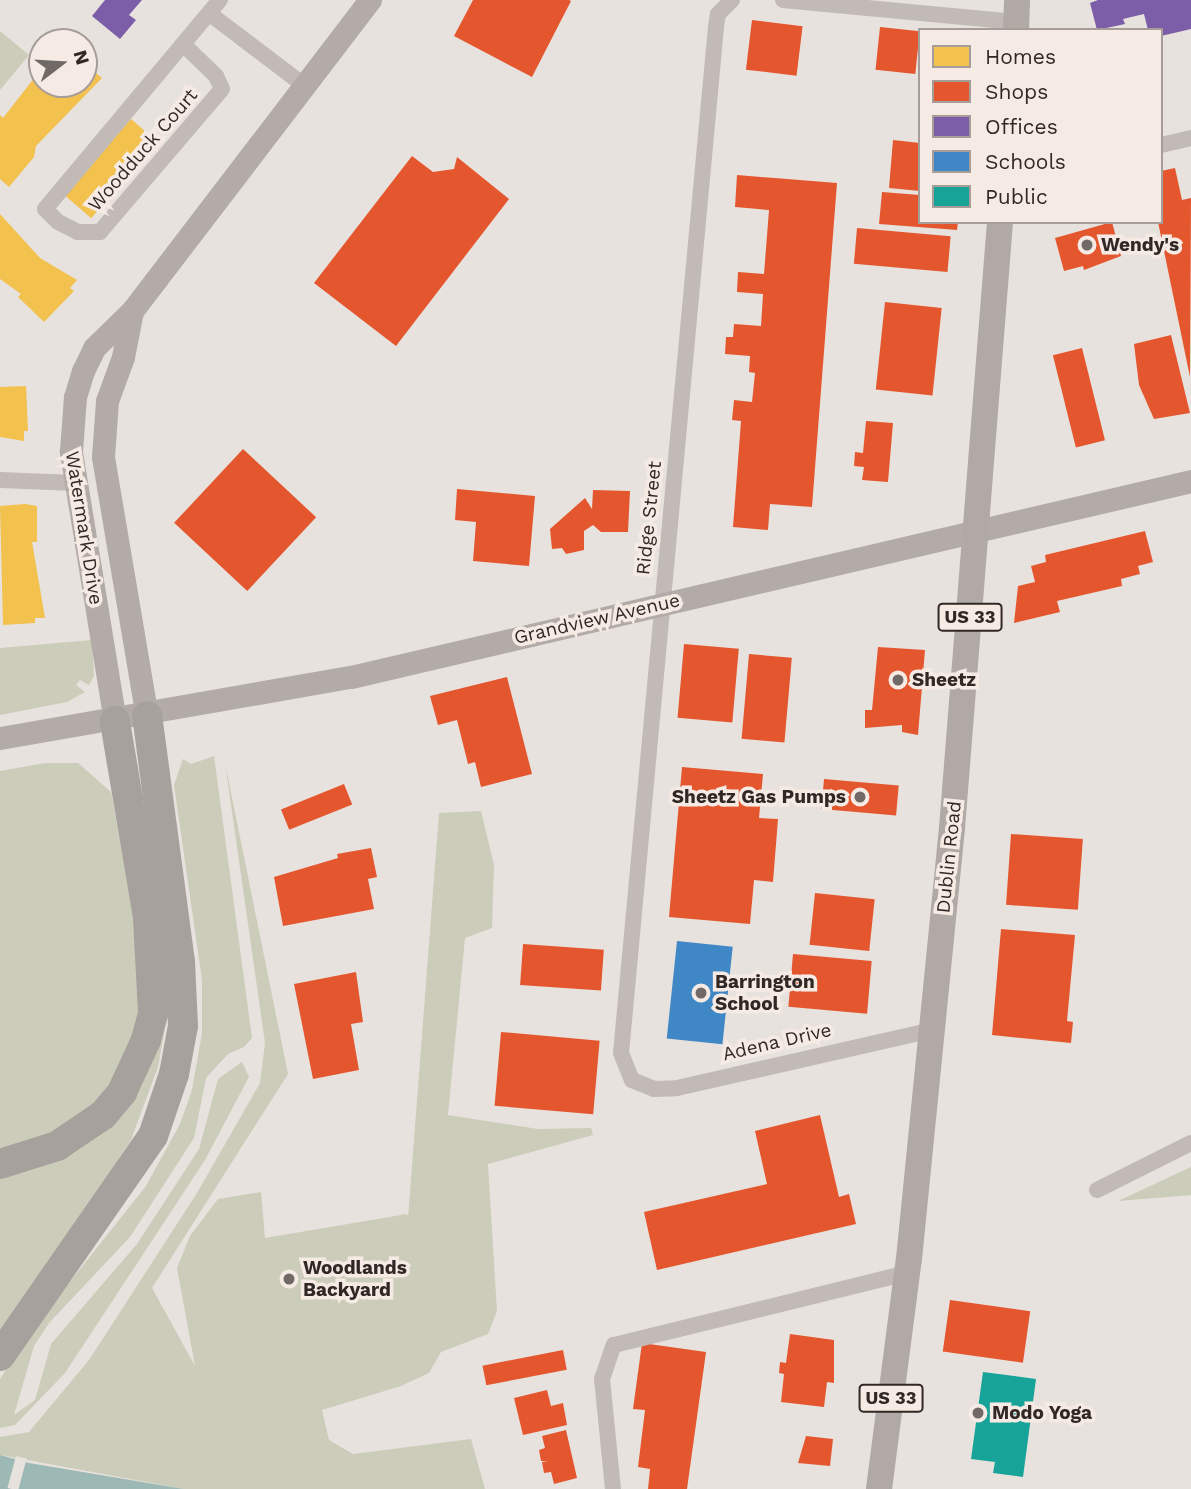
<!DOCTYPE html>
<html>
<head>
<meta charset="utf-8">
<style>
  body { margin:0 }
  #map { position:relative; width:1191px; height:1489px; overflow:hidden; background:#e8e2de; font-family:"Work Sans",sans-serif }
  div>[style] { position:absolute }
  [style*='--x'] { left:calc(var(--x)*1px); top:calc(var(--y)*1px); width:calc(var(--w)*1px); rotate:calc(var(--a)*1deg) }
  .green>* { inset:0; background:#cbccb9 }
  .water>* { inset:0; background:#9cb9b5 }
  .pier>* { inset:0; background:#e8e2de; transform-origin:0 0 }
  .homes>* { inset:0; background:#f2c14e; transform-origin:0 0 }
  .shops>* { inset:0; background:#e4572e; transform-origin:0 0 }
  .offices>* { inset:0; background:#7b5ea7 }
  .schools>* { inset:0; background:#3f88c5; transform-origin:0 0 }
  .public>* { inset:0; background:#17a398 }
  .street>* { height:16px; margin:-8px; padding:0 8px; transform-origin:8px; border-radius:8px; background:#c1bab7 }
  .secondary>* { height:23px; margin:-11.5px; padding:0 11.5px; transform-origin:11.5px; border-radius:11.5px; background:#b2aba8 }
  .primary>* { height:26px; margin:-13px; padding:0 13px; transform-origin:13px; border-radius:13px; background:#b0a9a6 }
  .highway>* { height:30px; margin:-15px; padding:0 15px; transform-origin:15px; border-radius:15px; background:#a7a19d }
  .dots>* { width:19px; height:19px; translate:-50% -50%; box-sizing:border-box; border:4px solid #f6ebe4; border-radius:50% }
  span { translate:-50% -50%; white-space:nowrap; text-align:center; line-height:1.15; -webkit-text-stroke:7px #f6ebe4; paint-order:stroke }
  .shield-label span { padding:2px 5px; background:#f6ebe4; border:2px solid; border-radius:5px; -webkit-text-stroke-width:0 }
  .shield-label { font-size:18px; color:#312826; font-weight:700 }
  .street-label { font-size:19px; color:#312826 }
  .poi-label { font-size:19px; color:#312826; font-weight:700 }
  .left { translate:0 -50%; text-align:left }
  .right { translate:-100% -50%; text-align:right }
  .legend { position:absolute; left:918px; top:28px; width:245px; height:196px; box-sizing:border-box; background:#f6ebe4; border:2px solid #a79d98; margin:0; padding:9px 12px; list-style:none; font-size:21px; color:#312826 }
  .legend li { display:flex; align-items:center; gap:14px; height:35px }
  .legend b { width:35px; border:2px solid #a79d98 }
  .north { position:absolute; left:28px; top:28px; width:70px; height:70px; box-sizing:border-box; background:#f6ebe4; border:2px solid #a79d98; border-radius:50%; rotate:73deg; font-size:19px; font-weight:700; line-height:28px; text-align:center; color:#312826 }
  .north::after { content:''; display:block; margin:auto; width:24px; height:32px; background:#716966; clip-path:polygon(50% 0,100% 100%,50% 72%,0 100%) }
</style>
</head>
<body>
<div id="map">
  <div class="green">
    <div style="clip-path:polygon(0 31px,29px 55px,0 90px)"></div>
    <div style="clip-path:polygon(92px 640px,94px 676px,89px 685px,80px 680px,76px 685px,85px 692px,67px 702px,0 715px,0 648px)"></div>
    <div style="clip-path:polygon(214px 756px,252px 1038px,244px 1047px,228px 1054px,206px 1078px,194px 1138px,130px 1237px,49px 1323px,34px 1346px,14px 1415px,35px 1400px,51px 1344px,137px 1244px,199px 1149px,218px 1079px,242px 1062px,249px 1077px,205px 1160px,65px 1373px,15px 1425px,0 1428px,0 1379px,30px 1332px,146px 1186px,180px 1124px,192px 1090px,202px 1033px,202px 980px,174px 785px,183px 759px,191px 764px)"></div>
    <div style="clip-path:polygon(45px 763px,78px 763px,111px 792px,137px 935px,138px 1018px,135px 1038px,108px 1089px,86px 1113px,64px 1130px,0 1151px,0 771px)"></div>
    <div style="clip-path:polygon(225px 763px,288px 1074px,152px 1288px,195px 1366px,177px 1268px,190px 1236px,218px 1199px,261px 1192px,265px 1238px,407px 1214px,408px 1218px,439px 813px,481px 811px,494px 865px,492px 928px,465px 938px,448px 1115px,538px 1129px,591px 1128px,593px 1135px,488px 1164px,497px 1311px,488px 1334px,441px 1352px,429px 1373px,401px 1386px,322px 1410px,329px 1440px,353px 1454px,471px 1439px,485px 1489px,184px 1489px,0 1455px,0 1437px,29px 1432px,89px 1360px,197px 1193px,260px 1083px,265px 1043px)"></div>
    <div style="clip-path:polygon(167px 1017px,158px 1067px,131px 1140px,0 1338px,0 1173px,56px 1159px)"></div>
    <div style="clip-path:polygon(1191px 1167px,1191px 1195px,1118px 1201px)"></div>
  </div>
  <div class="water">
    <div style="clip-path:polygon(0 1455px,29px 1463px,184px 1489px,0 1489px)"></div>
  </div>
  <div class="pier">
    <div style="left:16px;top:1456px;width:11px;height:33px;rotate:15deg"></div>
  </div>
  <div class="homes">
    <div style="clip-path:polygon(84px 63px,102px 78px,36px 146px,34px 157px,9px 187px,0 179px,0 115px,3px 118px,42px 68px,42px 84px,84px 84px)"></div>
    <div style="left:131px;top:119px;width:35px;height:101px;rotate:41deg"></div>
    <div style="clip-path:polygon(0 214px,40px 258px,77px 280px,70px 288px,74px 291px,44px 322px,18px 297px,21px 294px,0 279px)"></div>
    <div style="clip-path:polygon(26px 386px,28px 431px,24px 431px,24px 441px,0 437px,0 387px)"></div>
    <div style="clip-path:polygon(25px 504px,37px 506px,37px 542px,32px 542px,45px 618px,35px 618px,35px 623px,3px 625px,0 506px)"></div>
  </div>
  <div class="shops">
    <div style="clip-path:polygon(473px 0,569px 0,571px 1px,532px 77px,454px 36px)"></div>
    <div style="left:752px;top:20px;width:51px;height:50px;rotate:7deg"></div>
    <div style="left:880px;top:27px;width:40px;height:43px;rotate:6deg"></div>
    <div style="clip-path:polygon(893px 140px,920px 143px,920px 191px,889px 188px)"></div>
    <div style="clip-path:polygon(412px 156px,433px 172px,454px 169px,457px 157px,509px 199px,396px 346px,314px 283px)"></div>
    <div style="clip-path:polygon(1175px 168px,1182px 200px,1191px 198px,1190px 377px,1158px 222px,1161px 171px)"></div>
    <div style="clip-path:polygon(737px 175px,837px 183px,812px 507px,770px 504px,768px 530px,733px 527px,741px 421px,732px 420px,734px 400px,752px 402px,755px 373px,749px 372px,750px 356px,725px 354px,726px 337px,733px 337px,734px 324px,761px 326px,763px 294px,737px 292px,738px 272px,764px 274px,769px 210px,735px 207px)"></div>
    <div style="clip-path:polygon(882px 192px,920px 195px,920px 222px,958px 222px,957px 230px,879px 224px)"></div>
    <div style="clip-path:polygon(1112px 222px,1121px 256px,1084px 270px,1083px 266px,1064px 271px,1055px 238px)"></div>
    <div style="left:857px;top:228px;width:94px;height:36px;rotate:5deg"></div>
    <div style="left:885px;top:302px;width:57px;height:88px;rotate:6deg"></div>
    <div style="clip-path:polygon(1171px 335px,1190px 413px,1154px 419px,1139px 385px,1134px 344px)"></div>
    <div style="left:1082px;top:348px;width:95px;height:30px;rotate:76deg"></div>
    <div style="clip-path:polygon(866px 421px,893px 423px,888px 482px,862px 480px,864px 467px,854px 466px,855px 452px,863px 453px)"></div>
    <div style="left:243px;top:449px;width:100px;height:101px;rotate:43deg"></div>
    <div style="clip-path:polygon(457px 489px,535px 496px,529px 566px,473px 561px,476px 522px,455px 520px)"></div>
    <div style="clip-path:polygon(593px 490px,630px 491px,628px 532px,601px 532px,593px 525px,584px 531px,584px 550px,566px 554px,562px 548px,552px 549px,550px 529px,585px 498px,592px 509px)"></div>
    <div style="clip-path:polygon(1145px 531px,1153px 562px,1138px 566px,1140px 574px,1121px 579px,1122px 586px,1057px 601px,1060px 612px,1014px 623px,1018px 586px,1035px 582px,1031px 566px,1046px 562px,1045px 555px)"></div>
    <div style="left:684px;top:644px;width:55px;height:74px;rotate:5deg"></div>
    <div style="clip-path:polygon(878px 647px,925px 650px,918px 735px,902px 732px,902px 725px,865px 728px,865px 710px,872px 710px)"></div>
    <div style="left:749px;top:654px;width:43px;height:85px;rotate:5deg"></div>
    <div style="clip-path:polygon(507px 677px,532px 774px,481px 787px,475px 762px,468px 764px,457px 720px,438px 725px,430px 696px)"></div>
    <div style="clip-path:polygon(682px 767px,763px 774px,759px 818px,778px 819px,773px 882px,754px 880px,750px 924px,669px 917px)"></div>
    <div style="left:824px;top:779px;width:75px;height:30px;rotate:5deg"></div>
    <div style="left:344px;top:784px;width:22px;height:68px;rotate:68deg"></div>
    <div style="left:1011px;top:834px;width:72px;height:71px;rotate:4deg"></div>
    <div style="clip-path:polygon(371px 848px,377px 877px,368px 879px,374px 909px,283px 926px,274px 877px,338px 858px,337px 854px)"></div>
    <div style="left:815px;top:893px;width:60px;height:52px;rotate:6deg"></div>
    <div style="clip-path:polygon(1001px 929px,1075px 935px,1067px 1021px,1073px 1022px,1071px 1043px,992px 1035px)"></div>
    <div style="left:523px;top:944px;width:81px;height:41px;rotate:4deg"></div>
    <div style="left:793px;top:954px;width:79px;height:53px;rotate:5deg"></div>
    <div style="clip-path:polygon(356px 972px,363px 1022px,351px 1024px,359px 1070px,313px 1079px,294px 984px)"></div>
    <div style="left:501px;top:1032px;width:99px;height:74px;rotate:5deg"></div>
    <div style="clip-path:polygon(820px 1115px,839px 1197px,849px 1194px,856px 1224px,657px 1270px,644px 1212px,767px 1184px,755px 1131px)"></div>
    <div style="left:950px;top:1300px;width:81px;height:52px;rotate:8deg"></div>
    <div style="clip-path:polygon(790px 1334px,834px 1340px,834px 1383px,827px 1382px,824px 1407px,781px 1402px,784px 1374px,779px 1373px,780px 1362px,786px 1363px)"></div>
    <div style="clip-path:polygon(642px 1343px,706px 1352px,687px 1489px,648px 1489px,650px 1469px,638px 1467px,645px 1410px,633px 1409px)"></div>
    <div style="left:563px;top:1350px;width:20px;height:82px;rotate:79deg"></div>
    <div style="clip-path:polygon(547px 1390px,551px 1406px,563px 1403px,567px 1425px,523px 1435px,514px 1398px)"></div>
    <div style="clip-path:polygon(566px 1430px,577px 1478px,554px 1484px,551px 1472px,544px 1473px,542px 1462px,548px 1461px,541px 1461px,539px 1450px,545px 1448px,542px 1436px)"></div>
    <div style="clip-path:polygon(806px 1436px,833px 1439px,830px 1466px,798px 1463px)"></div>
  </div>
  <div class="offices">
    <div style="clip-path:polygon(105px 0,142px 0,129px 15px,136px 20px,120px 39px,92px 16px)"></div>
    <div style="clip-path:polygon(1098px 0,1191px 0,1191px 29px,1161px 36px,1161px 30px,1148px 30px,1144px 14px,1123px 19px,1125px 24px,1097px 30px,1090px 3px)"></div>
  </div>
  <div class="schools">
    <div style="left:677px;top:941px;width:56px;height:98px;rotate:6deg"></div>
  </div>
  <div class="public">
    <div style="clip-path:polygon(983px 1372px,1036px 1379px,1023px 1477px,993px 1473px,995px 1462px,971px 1459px)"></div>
  </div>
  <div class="street">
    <div style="--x:732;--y:0;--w:20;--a:135"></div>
    <div style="--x:718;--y:14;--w:13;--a:99"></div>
    <div style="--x:716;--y:27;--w:1030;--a:95.29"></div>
    <div style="--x:621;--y:1053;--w:29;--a:68"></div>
    <div style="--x:632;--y:1080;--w:24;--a:22"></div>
    <div style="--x:654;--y:1089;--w:23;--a:-2"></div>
    <div style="--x:677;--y:1088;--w:262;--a:-12.8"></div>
    <div style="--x:783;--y:0;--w:234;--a:5.4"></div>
    <div style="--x:210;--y:14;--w:121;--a:37.2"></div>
    <div style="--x:184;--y:45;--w:45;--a:44.1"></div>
    <div style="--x:216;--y:76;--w:14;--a:65"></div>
    <div style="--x:222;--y:89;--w:188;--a:130.5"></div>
    <div style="--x:100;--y:232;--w:22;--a:180"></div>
    <div style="--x:78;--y:232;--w:22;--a:-153"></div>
    <div style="--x:58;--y:222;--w:18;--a:-135"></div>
    <div style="--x:45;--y:209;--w:273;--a:-50.1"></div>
    <div style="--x:1161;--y:145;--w:31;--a:-13"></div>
    <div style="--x:0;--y:480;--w:75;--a:2.3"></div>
    <div style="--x:1097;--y:1190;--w:105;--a:-26.6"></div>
    <div style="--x:613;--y:1489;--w:111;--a:-95.7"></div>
    <div style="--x:602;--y:1379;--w:36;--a:-71"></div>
    <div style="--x:614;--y:1345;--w:303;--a:-13.8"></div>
  </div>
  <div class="secondary">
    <div style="--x:132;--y:311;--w:47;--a:101.1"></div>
    <div style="--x:123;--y:357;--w:47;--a:110"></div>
    <div style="--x:107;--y:401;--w:56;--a:94.1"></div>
    <div style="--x:103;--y:457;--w:263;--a:80.4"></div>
    <div style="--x:115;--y:721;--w:274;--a:-99.3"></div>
    <div style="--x:71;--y:451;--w:54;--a:-85.8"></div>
    <div style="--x:75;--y:397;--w:27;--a:-73"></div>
    <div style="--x:83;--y:371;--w:25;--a:-64"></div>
    <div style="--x:94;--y:348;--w:53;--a:-44.2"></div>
    <div style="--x:132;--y:311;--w:392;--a:-52.6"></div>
    <div style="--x:0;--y:738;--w:356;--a:-9.9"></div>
    <div style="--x:351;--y:677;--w:863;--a:-13.13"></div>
  </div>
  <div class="primary">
    <div style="--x:1016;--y:30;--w:30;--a:-88"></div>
    <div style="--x:879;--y:1489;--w:232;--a:-82.6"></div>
    <div style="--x:909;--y:1259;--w:433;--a:-84.3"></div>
    <div style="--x:952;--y:828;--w:608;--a:-85.47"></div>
  </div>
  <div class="highway">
    <div style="--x:0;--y:1164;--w:60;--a:-17.5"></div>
    <div style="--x:57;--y:1146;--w:55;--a:-34"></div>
    <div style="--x:103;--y:1115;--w:30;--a:-50"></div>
    <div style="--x:122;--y:1092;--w:57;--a:-65.2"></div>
    <div style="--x:146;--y:1040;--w:28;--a:-75"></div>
    <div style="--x:153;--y:1013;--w:96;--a:-93"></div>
    <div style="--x:148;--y:917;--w:199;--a:-99.6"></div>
    <div style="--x:0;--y:1356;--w:268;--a:-55.2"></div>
    <div style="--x:153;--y:1136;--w:65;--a:-71.3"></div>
    <div style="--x:174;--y:1074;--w:49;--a:-79.4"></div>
    <div style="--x:183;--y:1026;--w:64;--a:-92.7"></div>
    <div style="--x:180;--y:962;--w:248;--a:-97.6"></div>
  </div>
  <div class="dots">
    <div style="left:1087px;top:245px;background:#716966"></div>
    <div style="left:898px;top:680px;background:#716966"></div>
    <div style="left:860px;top:797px;background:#716966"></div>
    <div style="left:701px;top:993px;background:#716966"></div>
    <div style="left:289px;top:1279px;background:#716966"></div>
    <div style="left:978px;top:1413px;background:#716966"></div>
  </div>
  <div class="shield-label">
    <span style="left:970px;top:617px">US 33</span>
    <span style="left:891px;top:1398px">US 33</span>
  </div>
  <div class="street-label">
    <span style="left:143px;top:150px;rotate:-49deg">Woodduck Court</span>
    <span style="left:649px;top:518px;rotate:-84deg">Ridge Street</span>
    <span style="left:84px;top:528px;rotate:81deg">Watermark Drive</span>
    <span style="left:597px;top:619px;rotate:-13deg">Grandview Avenue</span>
    <span style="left:949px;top:857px;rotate:-84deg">Dublin Road</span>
    <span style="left:777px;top:1042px;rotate:-13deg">Adena Drive</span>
  </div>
  <div class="poi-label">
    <span class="left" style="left:1101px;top:245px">Wendy's</span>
    <span class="left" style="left:912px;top:680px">Sheetz</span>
    <span class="right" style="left:846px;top:797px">Sheetz Gas Pumps</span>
    <span class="left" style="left:715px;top:993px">Barrington<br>School</span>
    <span class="left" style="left:303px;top:1279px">Woodlands<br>Backyard</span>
    <span class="left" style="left:992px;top:1413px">Modo Yoga</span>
  </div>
  <ul class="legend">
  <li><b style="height:19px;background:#f2c14e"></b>Homes</li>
  <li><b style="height:19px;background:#e4572e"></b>Shops</li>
  <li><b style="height:19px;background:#7b5ea7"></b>Offices</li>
  <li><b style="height:19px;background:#3f88c5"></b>Schools</li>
  <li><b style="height:19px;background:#17a398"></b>Public</li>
  </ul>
  <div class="north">N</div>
</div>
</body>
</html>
